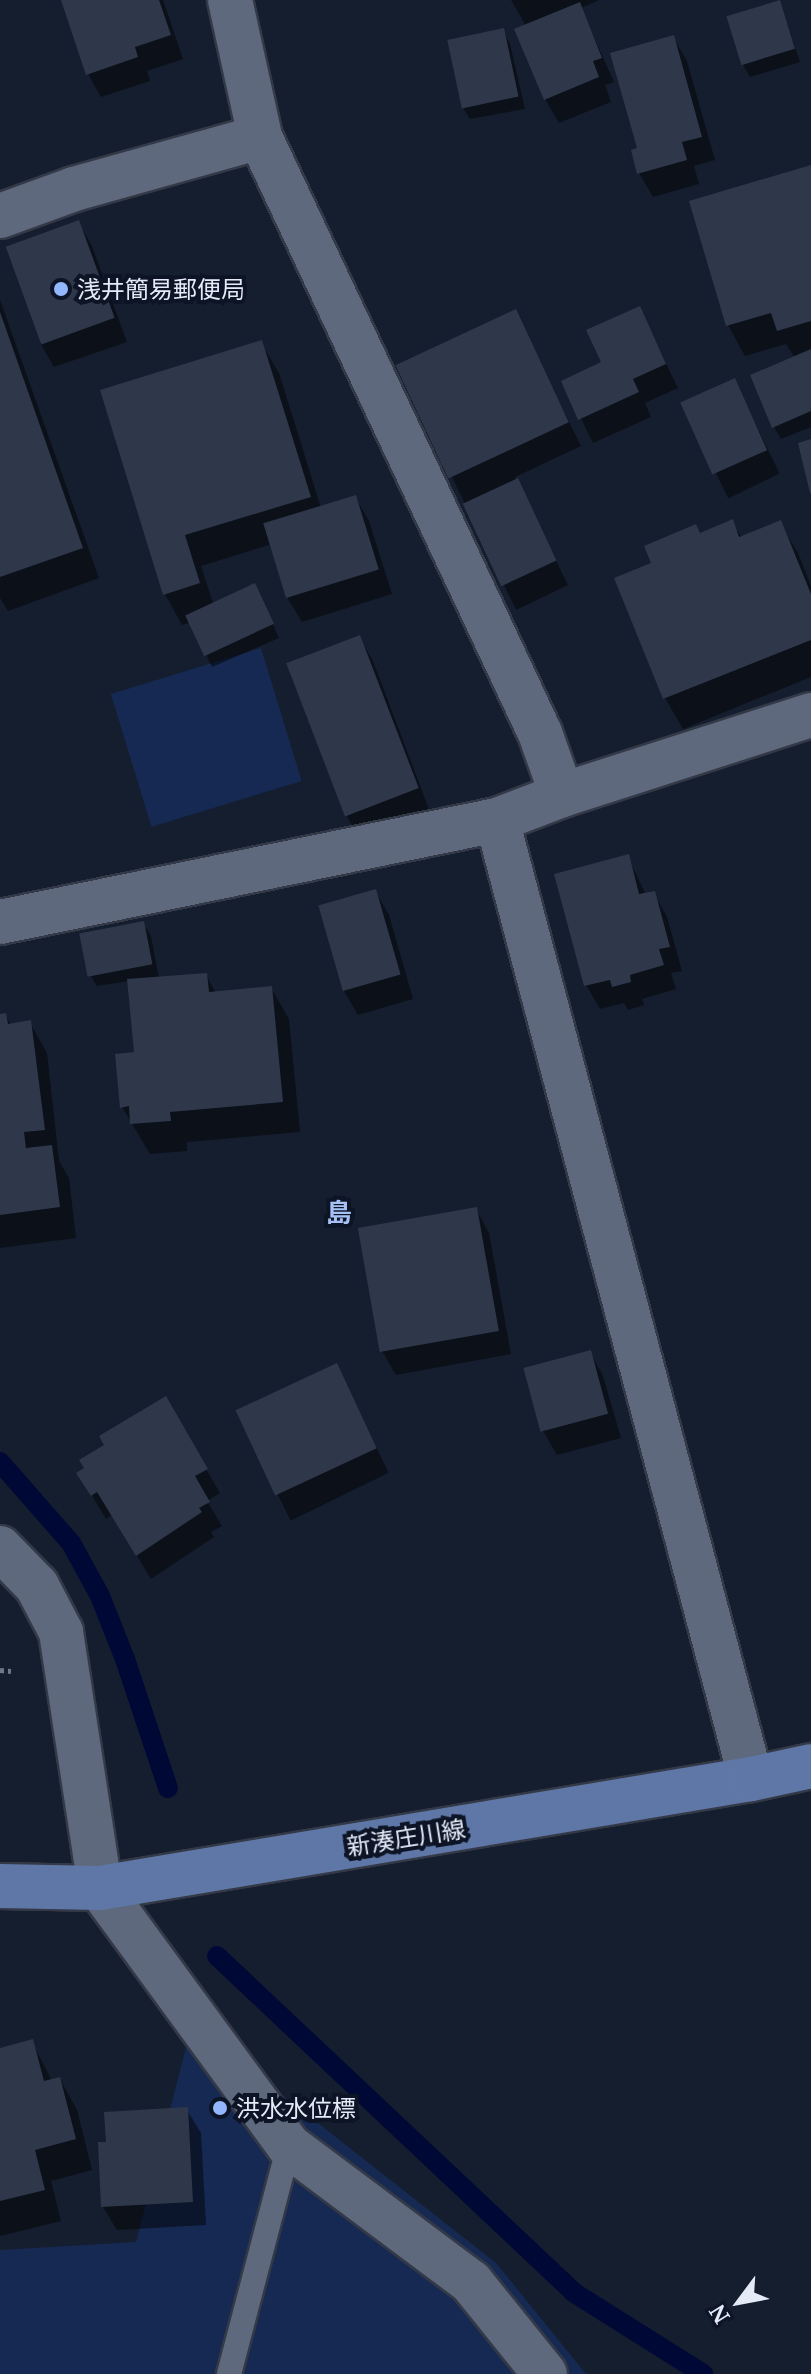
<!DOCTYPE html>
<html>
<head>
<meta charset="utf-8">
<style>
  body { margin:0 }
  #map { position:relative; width:811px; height:2374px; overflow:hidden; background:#151e2f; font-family:"Noto Serif","Noto Sans JP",serif }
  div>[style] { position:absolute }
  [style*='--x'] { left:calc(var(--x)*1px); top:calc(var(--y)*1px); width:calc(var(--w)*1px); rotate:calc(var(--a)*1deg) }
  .green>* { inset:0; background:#152953; transform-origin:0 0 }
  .shadow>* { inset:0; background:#0007; transform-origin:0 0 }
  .stream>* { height:20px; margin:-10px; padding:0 10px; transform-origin:10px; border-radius:10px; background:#000935 }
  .building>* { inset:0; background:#2e384a; transform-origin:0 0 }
  .path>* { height:5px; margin-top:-2.5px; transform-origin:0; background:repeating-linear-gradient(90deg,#717987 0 4px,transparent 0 8px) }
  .roads { filter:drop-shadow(2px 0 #343947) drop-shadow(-2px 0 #343947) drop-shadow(0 2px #343947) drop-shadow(0 -2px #343947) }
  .service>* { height:24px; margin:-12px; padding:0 12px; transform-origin:12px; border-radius:12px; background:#5e697e }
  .minor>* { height:44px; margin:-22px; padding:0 22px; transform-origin:22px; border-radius:22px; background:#5e697e }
  .primary>* { height:44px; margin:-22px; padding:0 22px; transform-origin:22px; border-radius:22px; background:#5f77a7 }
  .dots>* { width:22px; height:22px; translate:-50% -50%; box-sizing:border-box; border:4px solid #0c1425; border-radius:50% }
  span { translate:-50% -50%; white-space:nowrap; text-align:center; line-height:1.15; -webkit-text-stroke:8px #0c1425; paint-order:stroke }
  .poi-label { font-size:24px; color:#e4eaf6 }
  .left { translate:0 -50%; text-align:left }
  .street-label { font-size:24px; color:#e4eaf6 }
  .neighbourhood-label { font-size:26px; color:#a6c1f5; font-weight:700 }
  .north { position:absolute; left:699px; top:2262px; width:80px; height:80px; -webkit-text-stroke:6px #0c1425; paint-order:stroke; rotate:238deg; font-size:22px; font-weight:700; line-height:32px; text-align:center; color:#e4eaf6 }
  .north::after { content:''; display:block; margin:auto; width:28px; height:36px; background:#e4eaf6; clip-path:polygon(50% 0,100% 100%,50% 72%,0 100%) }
</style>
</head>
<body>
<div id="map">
  <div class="green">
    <div style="left:261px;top:648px;width:139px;height:157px;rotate:73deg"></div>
    <div style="clip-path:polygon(192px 2024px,496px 2263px,586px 2374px,0 2374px,0 2250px,136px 2242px)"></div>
  </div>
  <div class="shadow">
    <div style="clip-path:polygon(63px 0,163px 0,183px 59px,147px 71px,150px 81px,101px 97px,88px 74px)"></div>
    <div style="clip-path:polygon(511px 0,599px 0,581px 8px,614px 82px,605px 85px,611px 102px,559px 123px,545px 99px,526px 26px)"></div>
    <div style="clip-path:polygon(779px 1px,800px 62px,750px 77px,743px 64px)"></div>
    <div style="clip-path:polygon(503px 31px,510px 44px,525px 109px,470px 119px,462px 106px)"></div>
    <div style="clip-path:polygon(673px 37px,687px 61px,715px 160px,694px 166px,699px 184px,653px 197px,639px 173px,640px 149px)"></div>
    <div style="clip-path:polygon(811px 167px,811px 427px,781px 439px,774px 427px,795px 358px,786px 344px,745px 356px,728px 325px)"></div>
    <div style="clip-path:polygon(78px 222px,92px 246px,127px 342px,54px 367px,40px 343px)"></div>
    <div style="clip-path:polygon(0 300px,99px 578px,8px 611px,0 598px)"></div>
    <div style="clip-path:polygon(639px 309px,678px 388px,645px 403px,651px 417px,593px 443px,563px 382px,604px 363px)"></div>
    <div style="clip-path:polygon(515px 312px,581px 446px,515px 477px,568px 585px,516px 610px,452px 477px)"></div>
    <div style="clip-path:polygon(261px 343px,279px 373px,321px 508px,355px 497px,369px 521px,392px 594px,302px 622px,288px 599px,272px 544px,201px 566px,213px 603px,261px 598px,279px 638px,212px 667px,191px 622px,182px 625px,165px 594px,102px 392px)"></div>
    <div style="left:734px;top:380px;width:104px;height:57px;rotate:64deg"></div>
    <div style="clip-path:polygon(732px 522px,742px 538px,780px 523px,798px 553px,811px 586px,811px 677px,683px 729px,665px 698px,617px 580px,654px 565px,700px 535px)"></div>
    <div style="clip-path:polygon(359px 637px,373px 661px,430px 812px,360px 838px,346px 815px,289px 664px)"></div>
    <div style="clip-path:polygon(628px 857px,646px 895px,654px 893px,667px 917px,682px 971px,671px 973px,676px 989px,642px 999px,644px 1005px,628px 1010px,624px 1003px,600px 1009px,586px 985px)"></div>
    <div style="clip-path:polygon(375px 891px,389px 915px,413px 999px,358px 1015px,344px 991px)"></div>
    <div style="clip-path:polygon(143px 923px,151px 936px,159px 979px,206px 975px,216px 993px,271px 988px,289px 1019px,300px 1132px,187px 1142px,187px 1151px,150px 1154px,122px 1107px,136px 1054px,129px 981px,97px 986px,89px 973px)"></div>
    <div style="clip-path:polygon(5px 1015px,11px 1025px,30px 1023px,47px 1053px,59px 1161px,69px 1178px,76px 1238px,0 1248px,0 1016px)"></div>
    <div style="clip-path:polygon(476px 1209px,489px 1233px,511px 1354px,396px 1375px,382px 1351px)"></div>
    <div style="clip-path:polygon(590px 1352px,603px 1376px,621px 1438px,557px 1455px,543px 1431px)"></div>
    <div style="left:336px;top:1365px;width:120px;height:109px;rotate:64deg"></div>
    <div style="clip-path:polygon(165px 1399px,220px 1493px,207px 1501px,222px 1526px,211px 1532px,214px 1537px,151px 1579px,112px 1515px,106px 1519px,79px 1474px)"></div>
    <div style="clip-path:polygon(32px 2042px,52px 2081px,60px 2079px,77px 2110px,92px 2170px,51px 2181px,61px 2221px,0 2236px,0 2050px)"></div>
    <div style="clip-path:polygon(187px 2110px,201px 2133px,206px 2225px,117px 2230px,103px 2207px)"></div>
  </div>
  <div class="stream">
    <div style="--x:0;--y:1462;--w:108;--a:48.8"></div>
    <div style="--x:71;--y:1543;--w:60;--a:61.3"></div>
    <div style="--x:100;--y:1596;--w:68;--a:68.4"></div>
    <div style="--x:125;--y:1659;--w:136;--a:71.6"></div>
    <div style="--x:217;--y:1956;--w:490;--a:43.3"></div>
    <div style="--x:573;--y:2292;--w:154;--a:32.2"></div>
  </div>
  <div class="building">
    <div style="clip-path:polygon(61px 0,159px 0,171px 35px,135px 47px,138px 57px,86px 75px)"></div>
    <div style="left:780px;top:0;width:51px;height:56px;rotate:73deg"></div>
    <div style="clip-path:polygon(580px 2px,602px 58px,593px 61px,599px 77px,544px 100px,514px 29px)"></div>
    <div style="left:504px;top:28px;width:70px;height:58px;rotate:78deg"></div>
    <div style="clip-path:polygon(674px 35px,702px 137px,682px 142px,687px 160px,637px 174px,631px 150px,637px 148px,610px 53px)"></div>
    <div style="clip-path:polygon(811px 165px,811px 321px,777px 331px,771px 313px,726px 326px,689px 201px)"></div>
    <div style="left:79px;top:220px;width:104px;height:78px;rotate:70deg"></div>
    <div style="clip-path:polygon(640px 306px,666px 364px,633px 379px,639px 392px,578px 420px,561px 381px,601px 362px,586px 330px)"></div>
    <div style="left:516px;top:309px;width:125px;height:133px;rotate:65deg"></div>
    <div style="clip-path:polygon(0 312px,83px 548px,0 577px)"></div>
    <div style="clip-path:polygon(262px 340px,311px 497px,185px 535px,200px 583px,163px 595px,100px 390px)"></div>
    <div style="clip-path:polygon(811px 349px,811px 411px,772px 428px,750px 375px)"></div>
    <div style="left:735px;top:378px;width:79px;height:60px;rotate:66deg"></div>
    <div style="clip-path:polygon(811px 439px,811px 493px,810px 493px,798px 443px)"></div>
    <div style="left:518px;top:478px;width:91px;height:61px;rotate:65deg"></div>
    <div style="left:356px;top:495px;width:78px;height:97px;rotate:73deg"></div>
    <div style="clip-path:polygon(733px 519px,739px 537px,781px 520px,811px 594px,811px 640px,663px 699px,614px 578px,651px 563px,644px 546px,696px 524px,700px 533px)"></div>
    <div style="left:255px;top:583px;width:45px;height:77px;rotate:65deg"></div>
    <div style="left:360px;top:635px;width:164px;height:79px;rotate:69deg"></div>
    <div style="clip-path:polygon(629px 854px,639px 894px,655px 891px,670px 947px,659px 949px,664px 965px,630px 975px,631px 982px,612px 987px,610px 980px,584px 986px,554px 874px)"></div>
    <div style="left:376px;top:889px;width:89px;height:60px;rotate:74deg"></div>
    <div style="left:144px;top:921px;width:44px;height:66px;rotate:79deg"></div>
    <div style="clip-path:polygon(207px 973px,209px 992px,272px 986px,283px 1102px,170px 1112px,171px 1121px,130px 1124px,129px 1106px,120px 1108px,115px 1054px,134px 1052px,127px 979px)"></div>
    <div style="clip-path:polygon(6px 1013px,8px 1024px,31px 1020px,45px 1130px,24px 1132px,26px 1148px,52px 1145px,60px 1207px,0 1215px,0 1014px)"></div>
    <div style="left:477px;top:1207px;width:126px;height:121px;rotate:80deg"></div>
    <div style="left:591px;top:1350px;width:66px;height:70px;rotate:75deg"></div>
    <div style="left:337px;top:1363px;width:94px;height:112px;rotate:65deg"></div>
    <div style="clip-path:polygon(166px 1396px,208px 1469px,195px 1476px,210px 1502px,199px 1508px,202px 1512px,136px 1556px,97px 1492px,91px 1496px,76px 1473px,84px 1468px,79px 1460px,104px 1445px,99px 1436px)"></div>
    <div style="clip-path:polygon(33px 2039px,44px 2081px,60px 2077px,76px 2139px,35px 2150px,45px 2190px,0 2201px,0 2048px)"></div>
    <div style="clip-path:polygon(188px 2107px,193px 2202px,101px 2207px,98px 2142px,106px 2142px,104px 2112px)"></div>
  </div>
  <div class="path">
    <div style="--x:0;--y:1670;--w:11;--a:5"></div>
  </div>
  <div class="roads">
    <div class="service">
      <div style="--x:229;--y:2374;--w:236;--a:-75.3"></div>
    </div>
    <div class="minor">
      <div style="--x:230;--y:0;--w:140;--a:77.6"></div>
      <div style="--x:260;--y:137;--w:658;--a:64.84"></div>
      <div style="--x:540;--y:733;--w:66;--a:70.5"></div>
      <div style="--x:0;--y:216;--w:79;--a:-20"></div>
      <div style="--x:74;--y:189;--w:193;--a:-15.6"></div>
      <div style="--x:497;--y:820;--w:992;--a:75.17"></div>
      <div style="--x:0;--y:922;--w:507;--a:-11.6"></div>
      <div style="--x:497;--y:820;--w:70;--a:-21"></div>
      <div style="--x:562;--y:795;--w:262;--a:-17.8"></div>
      <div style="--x:0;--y:1548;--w:53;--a:45.8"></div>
      <div style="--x:37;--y:1586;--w:52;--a:62.4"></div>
      <div style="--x:61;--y:1632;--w:259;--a:81.3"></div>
      <div style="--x:100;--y:1888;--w:320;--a:53.8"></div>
      <div style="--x:289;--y:2146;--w:227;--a:36.8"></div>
      <div style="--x:471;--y:2282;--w:118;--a:51.2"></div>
    </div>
    <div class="primary">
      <div style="--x:0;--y:1886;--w:100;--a:1.1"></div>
      <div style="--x:100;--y:1888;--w:660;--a:-9.51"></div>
      <div style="--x:751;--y:1779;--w:61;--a:-12.2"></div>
    </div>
  </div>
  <div class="dots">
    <div style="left:61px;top:289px;background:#93b7fd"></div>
    <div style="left:220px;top:2108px;background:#93b7fd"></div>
  </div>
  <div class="poi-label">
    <span class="left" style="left:77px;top:289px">浅井簡易郵便局</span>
    <span class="left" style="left:236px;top:2108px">洪水水位標</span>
  </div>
  <div class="street-label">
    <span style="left:406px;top:1837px;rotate:-9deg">新湊庄川線</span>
  </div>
  <div class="neighbourhood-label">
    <span style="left:339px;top:1213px">島</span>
  </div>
  <div class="north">N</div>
</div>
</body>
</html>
